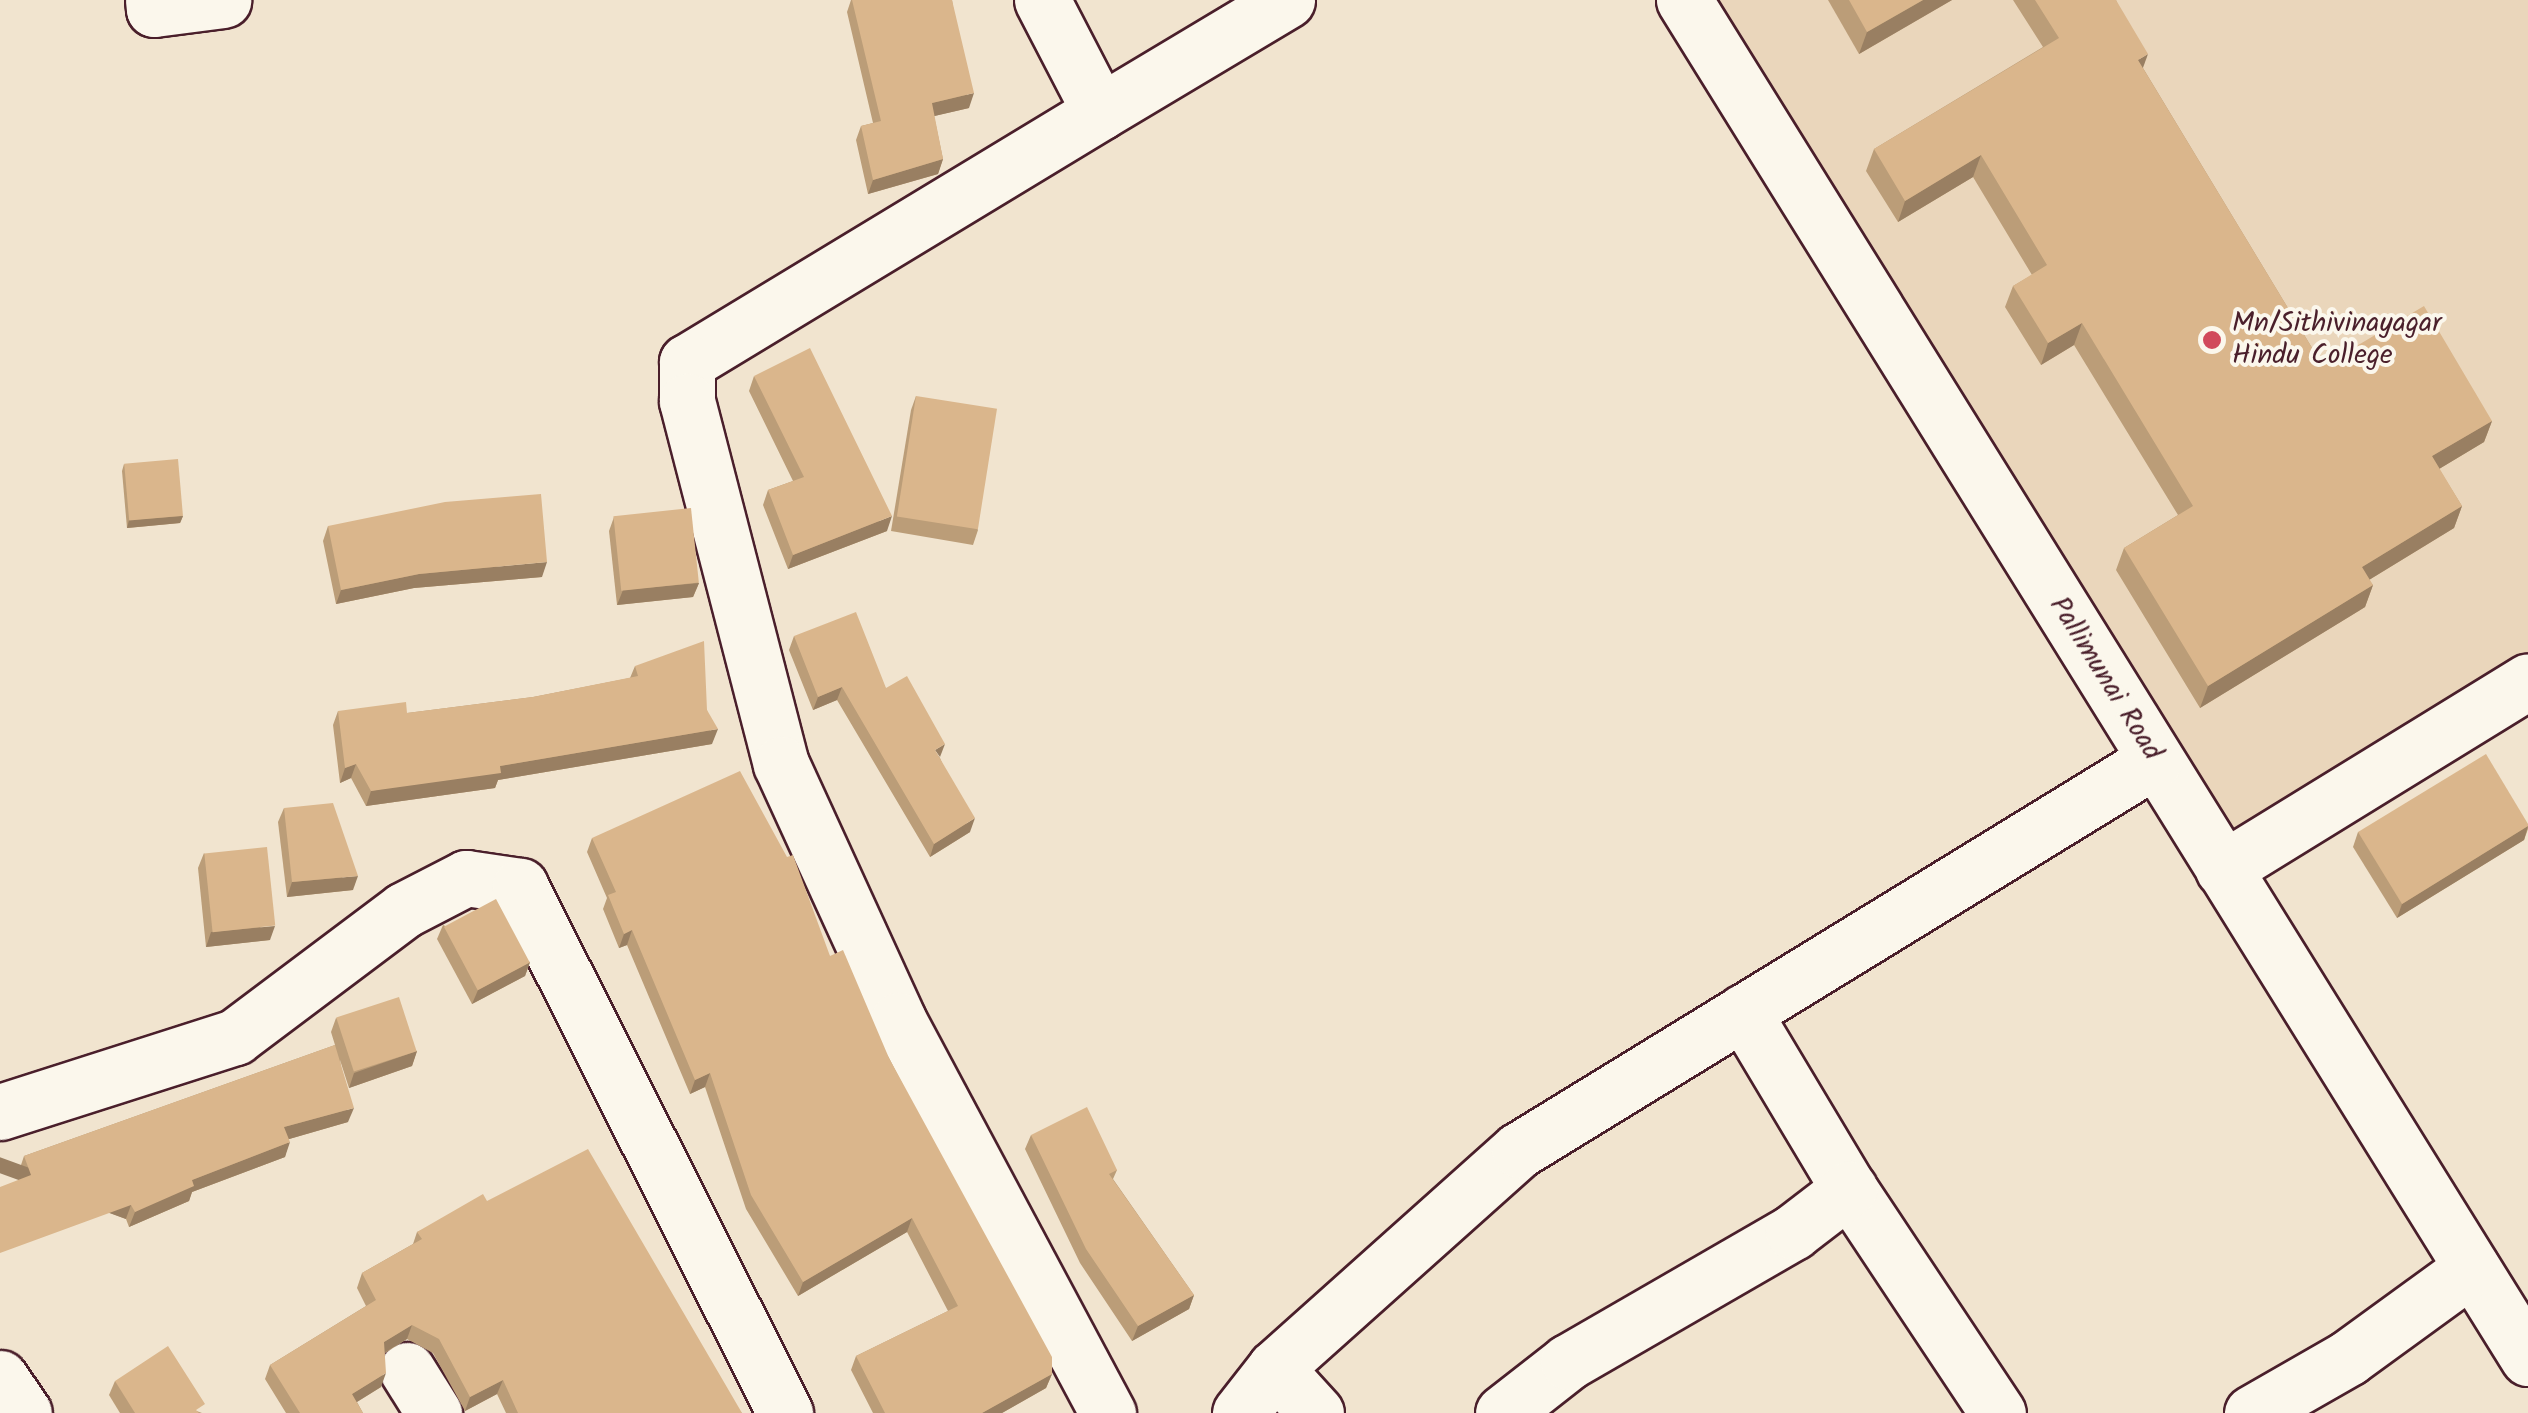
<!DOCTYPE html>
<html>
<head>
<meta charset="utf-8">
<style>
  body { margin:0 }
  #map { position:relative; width:2528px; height:1413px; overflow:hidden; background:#f1e4cf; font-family:Kalam,sans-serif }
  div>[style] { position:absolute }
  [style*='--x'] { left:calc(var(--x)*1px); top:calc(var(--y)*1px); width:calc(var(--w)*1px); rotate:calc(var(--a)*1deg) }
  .built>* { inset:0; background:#ead6bb }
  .roads { filter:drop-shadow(2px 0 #4a1f2b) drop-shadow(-2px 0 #4a1f2b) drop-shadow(0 2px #4a1f2b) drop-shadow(0 -2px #4a1f2b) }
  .minor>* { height:55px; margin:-27.5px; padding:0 27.5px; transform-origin:27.5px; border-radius:27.5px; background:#fbf7ec }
  .wall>* { inset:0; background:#bb9d78 }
  .shaded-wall>* { inset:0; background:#997f62; transform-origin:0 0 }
  .building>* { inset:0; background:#dab68c; transform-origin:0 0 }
  .dots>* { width:28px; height:28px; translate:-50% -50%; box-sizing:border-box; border:5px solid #fbf7ec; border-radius:50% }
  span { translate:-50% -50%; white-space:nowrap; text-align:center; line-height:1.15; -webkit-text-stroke:8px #fbf7ec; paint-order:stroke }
  .poi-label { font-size:28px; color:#4a1f2b }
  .left { translate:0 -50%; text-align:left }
  .street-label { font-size:28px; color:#4a1f2b }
</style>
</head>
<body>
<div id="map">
  <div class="built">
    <div style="clip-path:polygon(1684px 0,2528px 0,2528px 681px,2223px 869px)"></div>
  </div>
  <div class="roads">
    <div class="minor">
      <div style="--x:153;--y:0;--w:9;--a:84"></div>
      <div style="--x:154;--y:9;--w:70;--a:-7.4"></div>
      <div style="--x:1042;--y:0;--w:126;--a:62.6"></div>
      <div style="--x:1100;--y:112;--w:218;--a:-30.9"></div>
      <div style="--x:1684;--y:0;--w:1599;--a:58.14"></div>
      <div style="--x:1100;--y:112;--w:483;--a:148.8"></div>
      <div style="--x:687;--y:362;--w:39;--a:90"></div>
      <div style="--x:687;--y:401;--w:375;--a:75.5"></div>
      <div style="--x:781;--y:764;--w:281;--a:65.4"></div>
      <div style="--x:898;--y:1020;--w:446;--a:61.9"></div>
      <div style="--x:2223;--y:869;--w:358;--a:-31.6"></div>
      <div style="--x:1743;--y:1012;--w:206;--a:59.1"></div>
      <div style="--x:1849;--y:1189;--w:269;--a:56.4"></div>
      <div style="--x:0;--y:1112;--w:247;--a:-17.7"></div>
      <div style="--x:235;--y:1037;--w:211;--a:-36.9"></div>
      <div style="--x:404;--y:910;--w:70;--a:-27.3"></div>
      <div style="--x:466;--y:878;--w:55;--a:8.4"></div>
      <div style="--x:520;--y:886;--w:590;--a:63.3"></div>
      <div style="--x:1275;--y:1368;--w:61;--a:47.7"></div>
      <div style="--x:407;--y:1370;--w:51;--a:57.9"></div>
      <div style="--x:0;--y:1378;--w:42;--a:55.6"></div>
      <div style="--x:1240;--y:1413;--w:57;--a:-52.1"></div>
      <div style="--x:1275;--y:1368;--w:327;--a:-41.8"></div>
      <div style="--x:1519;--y:1150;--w:746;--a:-31.52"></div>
      <div style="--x:1503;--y:1413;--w:83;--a:-38.1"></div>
      <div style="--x:1568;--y:1362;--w:260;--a:-30"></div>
      <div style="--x:1793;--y:1232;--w:71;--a:-37.5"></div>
      <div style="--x:2252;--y:1413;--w:111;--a:-29.8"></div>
      <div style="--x:2348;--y:1358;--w:153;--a:-36"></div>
    </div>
  </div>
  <div class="wall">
    <div style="clip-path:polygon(851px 0,952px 0,969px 108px,934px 116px,943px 159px,938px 174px,868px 194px,856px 140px,861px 126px,873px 123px,847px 12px)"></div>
    <div style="clip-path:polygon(1828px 0,1952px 0,1859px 54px)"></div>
    <div style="clip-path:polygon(2013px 0,2116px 0,2143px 68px,2323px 366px,2492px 421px,2484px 442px,2439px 469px,2462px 506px,2454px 528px,2369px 580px,2373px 585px,2365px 607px,2200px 708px,2116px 570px,2124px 548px,2178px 515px,2074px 345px,2041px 365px,2005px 307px,2013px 286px,2032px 275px,1973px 177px,1898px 222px,1866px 171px,1874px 149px,2043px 47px)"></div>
    <div style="clip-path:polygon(754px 376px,887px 531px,788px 569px,763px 505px,768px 490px,793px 481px,749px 391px)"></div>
    <div style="clip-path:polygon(916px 396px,978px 530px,973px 545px,891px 531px,911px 410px)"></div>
    <div style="clip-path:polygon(124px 464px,183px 516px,180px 523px,127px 528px,122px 471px)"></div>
    <div style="clip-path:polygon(614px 517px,699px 583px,693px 597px,617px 605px,609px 531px)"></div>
    <div style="clip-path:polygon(328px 526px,542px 577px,414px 588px,336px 604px,323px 541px)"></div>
    <div style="clip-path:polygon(794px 636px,886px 688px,940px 758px,970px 832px,930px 857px,837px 700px,813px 710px,789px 650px)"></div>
    <div style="clip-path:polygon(635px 666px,707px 710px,712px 744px,498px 780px,495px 788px,366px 806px,351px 778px,340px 783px,333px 725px,338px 711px,407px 713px,533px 697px,630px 678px)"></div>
    <div style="clip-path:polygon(284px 808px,353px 890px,287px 897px,278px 822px)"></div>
    <div style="clip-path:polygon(2528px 824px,2528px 829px,2524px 840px,2397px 918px,2353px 847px,2358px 832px)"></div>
    <div style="clip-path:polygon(592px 838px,830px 956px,889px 1058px,1052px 1374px,1046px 1388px,1002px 1413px,873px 1413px,851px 1370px,856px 1356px,948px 1311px,907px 1232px,798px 1296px,746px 1209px,705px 1087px,690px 1094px,627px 945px,619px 948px,603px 909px,607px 898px,587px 852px)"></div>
    <div style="clip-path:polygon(204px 853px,270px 940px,206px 947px,198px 868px)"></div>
    <div style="clip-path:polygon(443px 925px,530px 962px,525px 976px,472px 1004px,437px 939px)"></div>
    <div style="clip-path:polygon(336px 1018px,417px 1051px,412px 1066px,349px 1088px,340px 1060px,348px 1122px,289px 1139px,285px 1157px,192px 1192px,189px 1201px,129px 1227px,126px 1219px,21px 1179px,19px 1171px,24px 1156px,335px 1045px,331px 1032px)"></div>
    <div style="clip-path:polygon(1031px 1135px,1117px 1170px,1113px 1179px,1194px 1295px,1189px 1309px,1132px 1341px,1080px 1263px,1025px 1149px)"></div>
    <div style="clip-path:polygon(487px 1201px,742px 1413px,506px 1413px,497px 1394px,465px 1411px,433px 1353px,407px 1339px,385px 1353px,381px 1387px,357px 1402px,363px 1413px,286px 1413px,265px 1379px,270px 1365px,366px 1306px,357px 1288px,362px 1273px,413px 1244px,417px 1232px)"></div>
    <div style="clip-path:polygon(115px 1381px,202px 1413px,120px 1413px,109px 1395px)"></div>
  </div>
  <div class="shaded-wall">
    <div style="clip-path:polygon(1923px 0,1952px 0,1859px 54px,1867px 32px)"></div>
    <div style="clip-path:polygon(2148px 54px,2140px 76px,2138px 60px)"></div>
    <div style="clip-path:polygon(974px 93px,969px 108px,926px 118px,932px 103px)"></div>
    <div style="clip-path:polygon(1981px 155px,1973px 177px,1898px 222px,1905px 201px)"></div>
    <div style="clip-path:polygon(943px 159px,938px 174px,868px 194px,873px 180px)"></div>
    <div style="clip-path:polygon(2082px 323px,2074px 345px,2041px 365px,2048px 343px)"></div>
    <div style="clip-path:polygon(2492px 421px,2484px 442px,2424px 478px,2432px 456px)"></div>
    <div style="clip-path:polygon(2462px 506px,2454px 528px,2354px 589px,2362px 567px)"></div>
    <div style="clip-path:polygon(183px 516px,180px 523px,127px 528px,129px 520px)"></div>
    <div style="clip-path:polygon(892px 516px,887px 531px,788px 569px,793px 555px)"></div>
    <div style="clip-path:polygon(547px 562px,542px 577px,414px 588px,336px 604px,341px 590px,419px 574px)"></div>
    <div style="clip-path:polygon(699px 583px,693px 597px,617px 605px,623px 590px)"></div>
    <div style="clip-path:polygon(2373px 585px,2365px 607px,2200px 708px,2208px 686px)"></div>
    <div style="clip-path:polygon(842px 687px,837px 700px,813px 710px,818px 697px)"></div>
    <div style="clip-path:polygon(718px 729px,712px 744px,498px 780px,495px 788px,366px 806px,371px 791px,500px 766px)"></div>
    <div style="clip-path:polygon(945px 744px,940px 757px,935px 750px)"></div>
    <div style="clip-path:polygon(356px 764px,351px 778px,340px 783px,345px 768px)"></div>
    <div style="clip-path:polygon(975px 818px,970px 832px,930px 857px,934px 844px)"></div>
    <div style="clip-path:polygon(2528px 826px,2524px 840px,2397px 918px,2402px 904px)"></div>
    <div style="clip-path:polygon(358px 876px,353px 890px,287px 897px,292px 882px)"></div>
    <div style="clip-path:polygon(275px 926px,270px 940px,206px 947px,211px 932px)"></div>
    <div style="clip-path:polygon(632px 930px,627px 945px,619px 948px,624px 934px)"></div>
    <div style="clip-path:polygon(530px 962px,525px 976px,472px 1004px,478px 990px)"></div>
    <div style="clip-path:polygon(417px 1051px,412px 1066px,349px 1088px,354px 1073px)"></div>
    <div style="clip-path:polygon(710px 1073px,705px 1087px,690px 1094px,695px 1080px)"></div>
    <div style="clip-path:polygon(354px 1108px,348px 1122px,279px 1142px,284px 1127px)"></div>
    <div style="clip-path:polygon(290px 1142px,285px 1157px,192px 1192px,189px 1201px,129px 1227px,135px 1212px,192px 1180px)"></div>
    <div style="left:131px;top:1205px;width:15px;height:140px;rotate:110deg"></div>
    <div style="clip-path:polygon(912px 1218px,907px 1232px,798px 1296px,803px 1282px)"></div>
    <div style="clip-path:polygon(1194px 1295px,1189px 1309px,1132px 1341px,1138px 1326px)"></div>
    <div style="clip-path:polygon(412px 1325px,407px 1339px,379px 1356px,384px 1342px)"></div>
    <div style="clip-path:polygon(386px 1373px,381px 1387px,347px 1408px,352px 1394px)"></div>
    <div style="clip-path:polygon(1052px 1374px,1046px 1388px,1002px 1413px,982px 1413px)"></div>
    <div style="clip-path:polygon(503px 1380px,497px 1394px,465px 1411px,470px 1397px)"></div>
  </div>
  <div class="building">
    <div style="clip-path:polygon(852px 0,952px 0,974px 93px,932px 103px,943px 159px,873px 180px,861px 126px,881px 121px)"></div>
    <div style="clip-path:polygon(1849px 0,1923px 0,1867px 32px)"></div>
    <div style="clip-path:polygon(2035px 0,2116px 0,2148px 54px,2138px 60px,2323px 366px,2424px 306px,2492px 421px,2432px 456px,2462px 506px,2362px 567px,2373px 585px,2208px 686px,2124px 548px,2193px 506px,2082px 323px,2048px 343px,2013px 286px,2047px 265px,1981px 155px,1905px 201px,1874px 149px,2059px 38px)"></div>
    <div style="clip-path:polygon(810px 348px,892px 516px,793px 555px,768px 490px,804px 477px,754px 376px)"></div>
    <div style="left:916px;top:396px;width:82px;height:122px;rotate:9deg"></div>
    <div style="left:178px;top:459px;width:57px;height:54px;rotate:85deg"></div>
    <div style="clip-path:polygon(541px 494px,547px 562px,419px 574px,341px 590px,328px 526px,445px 502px)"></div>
    <div style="left:691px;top:508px;width:75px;height:78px;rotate:84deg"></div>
    <div style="clip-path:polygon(856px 612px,886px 688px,907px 676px,945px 744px,935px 750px,975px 818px,934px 844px,842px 687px,818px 697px,794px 636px)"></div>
    <div style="clip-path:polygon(704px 641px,707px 710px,718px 729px,500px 766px,501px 773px,371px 791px,356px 764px,345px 768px,338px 711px,406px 702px,407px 713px,533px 697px,638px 676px,635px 666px)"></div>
    <div style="clip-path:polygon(2486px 754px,2528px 824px,2528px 826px,2402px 904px,2358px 832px)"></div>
    <div style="clip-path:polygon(740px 771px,787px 857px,793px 855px,830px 956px,843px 950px,889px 1058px,1052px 1357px,1052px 1374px,982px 1413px,885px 1413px,856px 1356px,958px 1306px,912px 1218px,803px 1282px,751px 1195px,710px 1073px,695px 1080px,632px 930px,624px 934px,608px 895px,616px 892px,592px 838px)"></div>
    <div style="clip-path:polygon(333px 803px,358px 876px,292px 882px,284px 808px)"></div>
    <div style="left:267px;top:847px;width:79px;height:63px;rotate:84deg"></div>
    <div style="left:496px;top:899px;width:72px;height:59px;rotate:62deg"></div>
    <div style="left:399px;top:997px;width:57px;height:66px;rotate:72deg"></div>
    <div style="clip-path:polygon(335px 1045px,354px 1108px,284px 1127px,290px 1142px,192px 1180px,194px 1186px,135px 1212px,131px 1205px,0 1253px,0 1187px,31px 1175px,24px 1156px)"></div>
    <div style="clip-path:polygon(1087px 1107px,1117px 1170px,1109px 1174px,1194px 1295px,1138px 1326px,1086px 1249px,1031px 1135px)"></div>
    <div style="clip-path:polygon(588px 1149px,742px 1413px,518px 1413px,503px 1380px,470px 1397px,439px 1339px,412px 1325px,384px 1342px,386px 1373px,352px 1394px,363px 1413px,300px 1413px,270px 1365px,376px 1300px,362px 1273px,422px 1239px,417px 1232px,483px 1194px,487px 1201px)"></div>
    <div style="clip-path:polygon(168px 1346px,205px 1404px,196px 1410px,199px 1413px,135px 1413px,115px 1381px)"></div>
  </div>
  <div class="dots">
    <div style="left:2212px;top:340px;background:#d1495b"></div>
  </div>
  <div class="poi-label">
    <span class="left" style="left:2232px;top:340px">Mn/Sithivinayagar<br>Hindu College</span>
  </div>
  <div class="street-label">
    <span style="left:2105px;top:679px;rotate:58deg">Pallimunai Road</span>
  </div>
</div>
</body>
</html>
